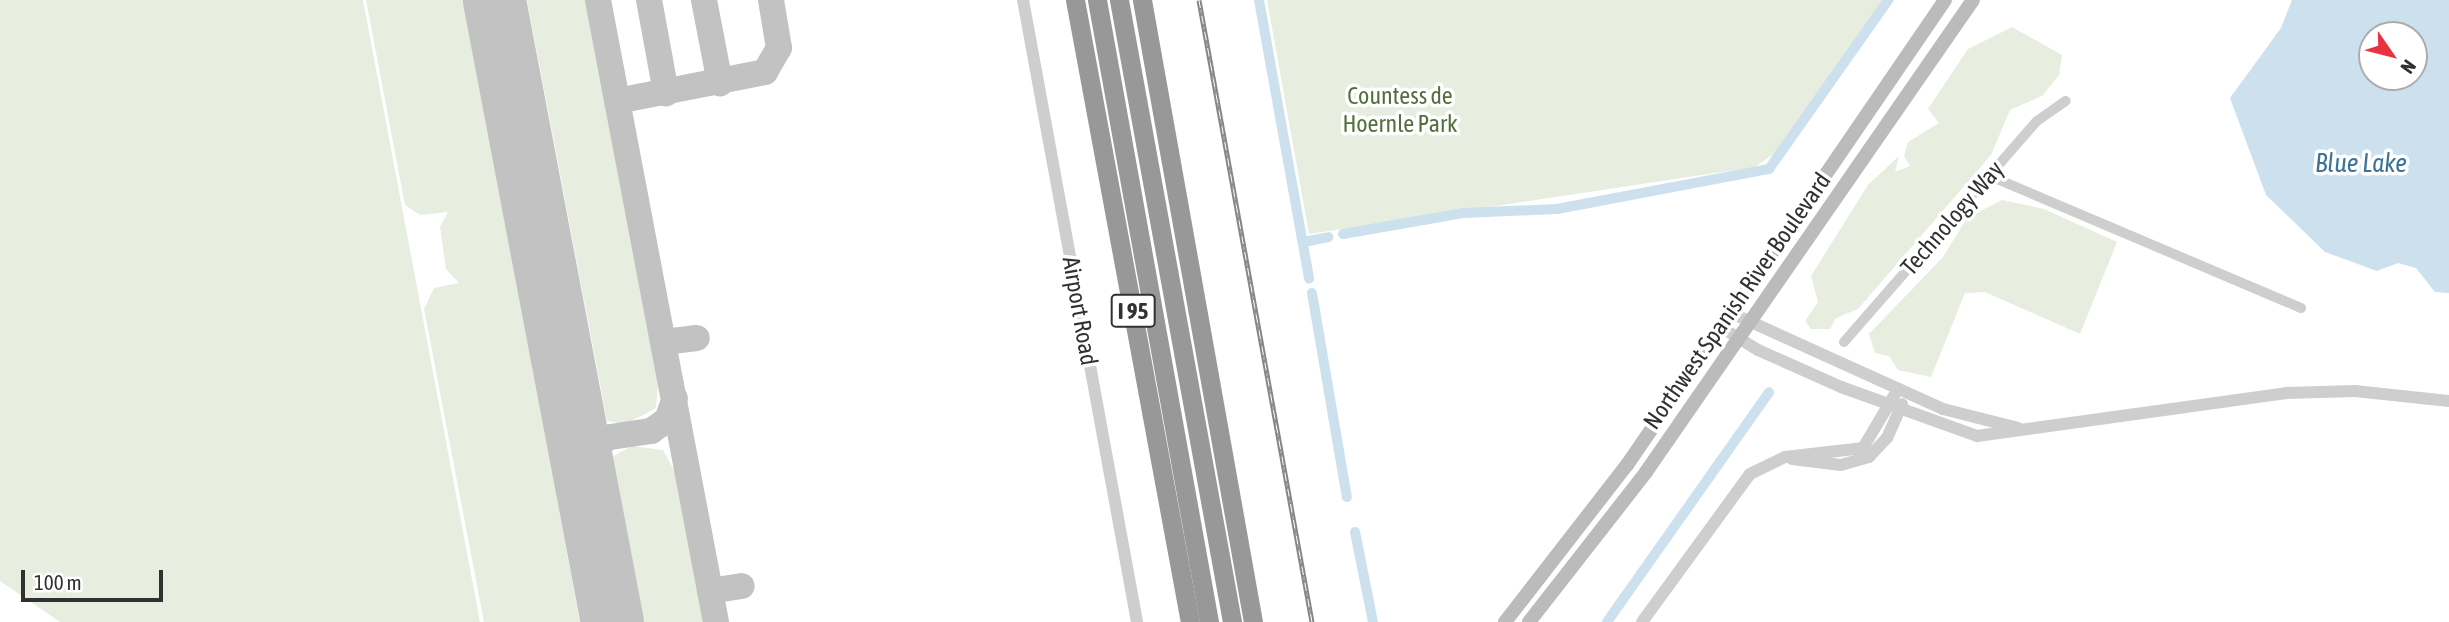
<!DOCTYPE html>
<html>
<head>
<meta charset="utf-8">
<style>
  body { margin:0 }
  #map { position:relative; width:2449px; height:622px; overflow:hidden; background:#fff; font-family:"Asap Condensed",sans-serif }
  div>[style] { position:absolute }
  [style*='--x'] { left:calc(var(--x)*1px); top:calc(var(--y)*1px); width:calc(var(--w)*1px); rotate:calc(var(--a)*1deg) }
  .green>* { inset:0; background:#e7eedf }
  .water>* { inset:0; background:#cce0ee }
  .canal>* { height:10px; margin:-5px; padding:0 5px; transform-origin:5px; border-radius:5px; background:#cce0ee }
  .taxiway>* { height:26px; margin:-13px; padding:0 13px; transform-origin:13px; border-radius:13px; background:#c2c2c2 }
  .runway>* { height:63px; margin:-31.5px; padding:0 31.5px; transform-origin:31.5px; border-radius:31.5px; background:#c2c2c2 }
  .minor>* { height:10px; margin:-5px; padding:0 5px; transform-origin:5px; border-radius:5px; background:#cecece }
  .tertiary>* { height:12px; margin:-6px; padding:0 6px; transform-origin:6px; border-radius:6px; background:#cecece }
  .secondary>* { height:14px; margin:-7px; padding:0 7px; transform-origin:7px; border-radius:7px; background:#bbb }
  .motorway>* { height:19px; margin:-9.5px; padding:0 9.5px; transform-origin:9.5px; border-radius:9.5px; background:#989898 }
  .rail>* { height:5px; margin-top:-2.5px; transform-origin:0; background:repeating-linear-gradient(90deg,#fff 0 8px,#868686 0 16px); box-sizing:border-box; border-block:2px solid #868686 }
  span { translate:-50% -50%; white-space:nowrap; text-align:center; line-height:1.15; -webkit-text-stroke:7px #fff; paint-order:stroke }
  .shield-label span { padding:2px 5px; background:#fff; border:2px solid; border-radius:5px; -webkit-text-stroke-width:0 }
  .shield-label { font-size:23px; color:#313131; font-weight:700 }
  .park-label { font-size:24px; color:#546f3d }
  .street-label { font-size:24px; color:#313131 }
  .water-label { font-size:26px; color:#3c7396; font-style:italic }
  .north { position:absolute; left:2358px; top:21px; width:70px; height:70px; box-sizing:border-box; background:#fff; border:2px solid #adadad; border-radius:50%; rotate:125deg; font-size:19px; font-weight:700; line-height:28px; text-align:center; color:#313131 }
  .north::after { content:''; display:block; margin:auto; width:24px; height:32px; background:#e9323f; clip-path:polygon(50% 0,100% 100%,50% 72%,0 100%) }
  .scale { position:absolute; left:21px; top:570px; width:142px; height:32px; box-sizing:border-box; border:4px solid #313131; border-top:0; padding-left:9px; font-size:21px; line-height:24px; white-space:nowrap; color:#313131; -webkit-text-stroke:5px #fff; paint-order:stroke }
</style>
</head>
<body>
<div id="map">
  <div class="green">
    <div style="clip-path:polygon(0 0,363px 0,480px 622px,60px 622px,0 581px)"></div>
    <div style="clip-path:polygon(366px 0,463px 0,580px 622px,484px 622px,424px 309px,434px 288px,459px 283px,446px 269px,440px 227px,448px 212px,420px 215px,405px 205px)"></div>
    <div style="clip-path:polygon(527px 0,589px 0,659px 374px,656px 408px,626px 424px,607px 421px)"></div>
    <div style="clip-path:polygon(1267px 0,1884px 0,1782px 148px,1755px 167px,1309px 234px)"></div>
    <div style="clip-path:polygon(2012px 27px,2062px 55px,2059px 75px,2042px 96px,2010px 110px,1991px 155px,1858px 309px,1836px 318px,1830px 329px,1811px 329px,1805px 321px,1818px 302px,1811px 276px,1868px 185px,1899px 156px,1895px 172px,1910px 166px,1904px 156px,1908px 142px,1939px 123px,1928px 109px,1968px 49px)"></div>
    <div style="clip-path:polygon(2002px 200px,2044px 209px,2117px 242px,2080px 334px,1985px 292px,1965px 293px,1931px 377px,1898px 370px,1889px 356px,1875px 353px,1869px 334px,1943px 257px,1967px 218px)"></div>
    <div style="clip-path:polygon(632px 446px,663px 450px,676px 474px,708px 622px,644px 622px,613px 456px)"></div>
  </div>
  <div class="water">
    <div style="clip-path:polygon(evenodd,2292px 0,2449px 0,2449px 293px,2435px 292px,2416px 268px,2398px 263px,2377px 271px,2325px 252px,2266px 195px,2230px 98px,2281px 28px,2292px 0,2372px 35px,2414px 35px,2414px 77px,2372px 77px,2372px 35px)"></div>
  </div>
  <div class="canal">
    <div style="--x:1259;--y:0;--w:283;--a:79.8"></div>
    <div style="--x:1343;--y:234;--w:122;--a:-9.9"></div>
    <div style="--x:1463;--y:213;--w:94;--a:-2.4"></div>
    <div style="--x:1557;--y:209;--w:216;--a:-10.7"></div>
    <div style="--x:1769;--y:169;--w:207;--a:-54.8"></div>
    <div style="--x:1303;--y:242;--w:26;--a:-11"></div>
    <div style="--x:1312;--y:293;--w:207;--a:80.3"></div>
    <div style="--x:1355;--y:532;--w:92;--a:78.7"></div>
    <div style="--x:1607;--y:622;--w:281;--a:-54.8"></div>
  </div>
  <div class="taxiway">
    <div style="--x:598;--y:0;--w:633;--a:79.26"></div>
    <div style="--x:649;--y:0;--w:95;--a:79.6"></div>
    <div style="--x:704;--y:0;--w:85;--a:79.1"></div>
    <div style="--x:617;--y:101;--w:151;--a:-11.1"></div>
    <div style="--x:765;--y:72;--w:28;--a:-60"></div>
    <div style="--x:779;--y:48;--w:49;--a:-99.5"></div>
    <div style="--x:664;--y:342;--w:33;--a:-7"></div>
    <div style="--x:573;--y:418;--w:32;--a:41"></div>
    <div style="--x:597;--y:439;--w:55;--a:-8.4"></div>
    <div style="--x:651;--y:431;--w:19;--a:-35"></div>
    <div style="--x:667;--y:420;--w:23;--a:-70"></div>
    <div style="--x:583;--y:470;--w:22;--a:-68"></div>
    <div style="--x:591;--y:450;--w:19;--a:-36"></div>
    <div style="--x:710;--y:591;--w:32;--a:-9"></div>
  </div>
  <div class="runway">
    <div style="--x:494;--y:0;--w:633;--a:79.26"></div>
  </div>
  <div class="minor">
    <div style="--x:1990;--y:176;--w:338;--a:23"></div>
    <div style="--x:1844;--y:342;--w:293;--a:-48.9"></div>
    <div style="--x:2037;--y:121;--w:35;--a:-35"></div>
  </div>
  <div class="tertiary">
    <div style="--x:1023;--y:0;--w:632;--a:79.61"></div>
    <div style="--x:1729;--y:312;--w:235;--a:24.4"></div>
    <div style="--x:1943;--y:409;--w:77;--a:14.2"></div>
    <div style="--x:1719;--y:326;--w:46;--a:31.6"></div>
    <div style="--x:1758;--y:350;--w:91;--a:24"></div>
    <div style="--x:1841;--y:387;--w:145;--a:19.8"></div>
    <div style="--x:1977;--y:436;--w:312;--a:-7.9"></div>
    <div style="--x:2286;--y:393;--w:69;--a:-1.7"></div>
    <div style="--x:2355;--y:391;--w:95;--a:6.1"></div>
    <div style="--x:1792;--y:459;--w:49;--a:7"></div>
    <div style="--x:1841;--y:465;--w:29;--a:-16"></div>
    <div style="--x:1869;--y:457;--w:26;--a:-47"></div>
    <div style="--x:1887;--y:438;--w:37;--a:-66"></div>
    <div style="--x:1642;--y:622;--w:183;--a:-53.9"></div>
    <div style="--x:1750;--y:474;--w:39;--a:-26"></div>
    <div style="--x:1785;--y:457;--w:79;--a:-6.6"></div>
    <div style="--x:1863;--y:448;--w:69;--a:-59.3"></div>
  </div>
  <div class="secondary">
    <div style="--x:1505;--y:622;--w:199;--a:-52.2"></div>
    <div style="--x:1627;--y:465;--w:563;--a:-55.63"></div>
    <div style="--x:1529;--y:622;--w:190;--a:-52"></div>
    <div style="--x:1646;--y:472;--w:574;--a:-55.29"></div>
  </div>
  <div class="motorway">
    <div style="--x:1075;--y:0;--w:633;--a:79.53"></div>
    <div style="--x:1097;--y:0;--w:632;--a:79.79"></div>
    <div style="--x:1119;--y:0;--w:632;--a:79.7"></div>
    <div style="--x:1142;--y:0;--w:632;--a:79.88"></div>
  </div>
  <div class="rail">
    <div style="--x:1199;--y:0;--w:632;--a:79.7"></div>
  </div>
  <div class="shield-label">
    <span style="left:1133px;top:311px">I 95</span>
  </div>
  <div class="park-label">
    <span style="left:1400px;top:110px">Countess de<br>Hoernle Park</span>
  </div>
  <div class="street-label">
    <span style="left:1952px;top:218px;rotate:-49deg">Technology Way</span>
    <span style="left:1737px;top:301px;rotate:-55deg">Northwest Spanish River Boulevard</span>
    <span style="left:1080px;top:311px;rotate:80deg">Airport Road</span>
  </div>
  <div class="water-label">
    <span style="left:2361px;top:164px">Blue Lake</span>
  </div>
  <div class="north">N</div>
  <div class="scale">100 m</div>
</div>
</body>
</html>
